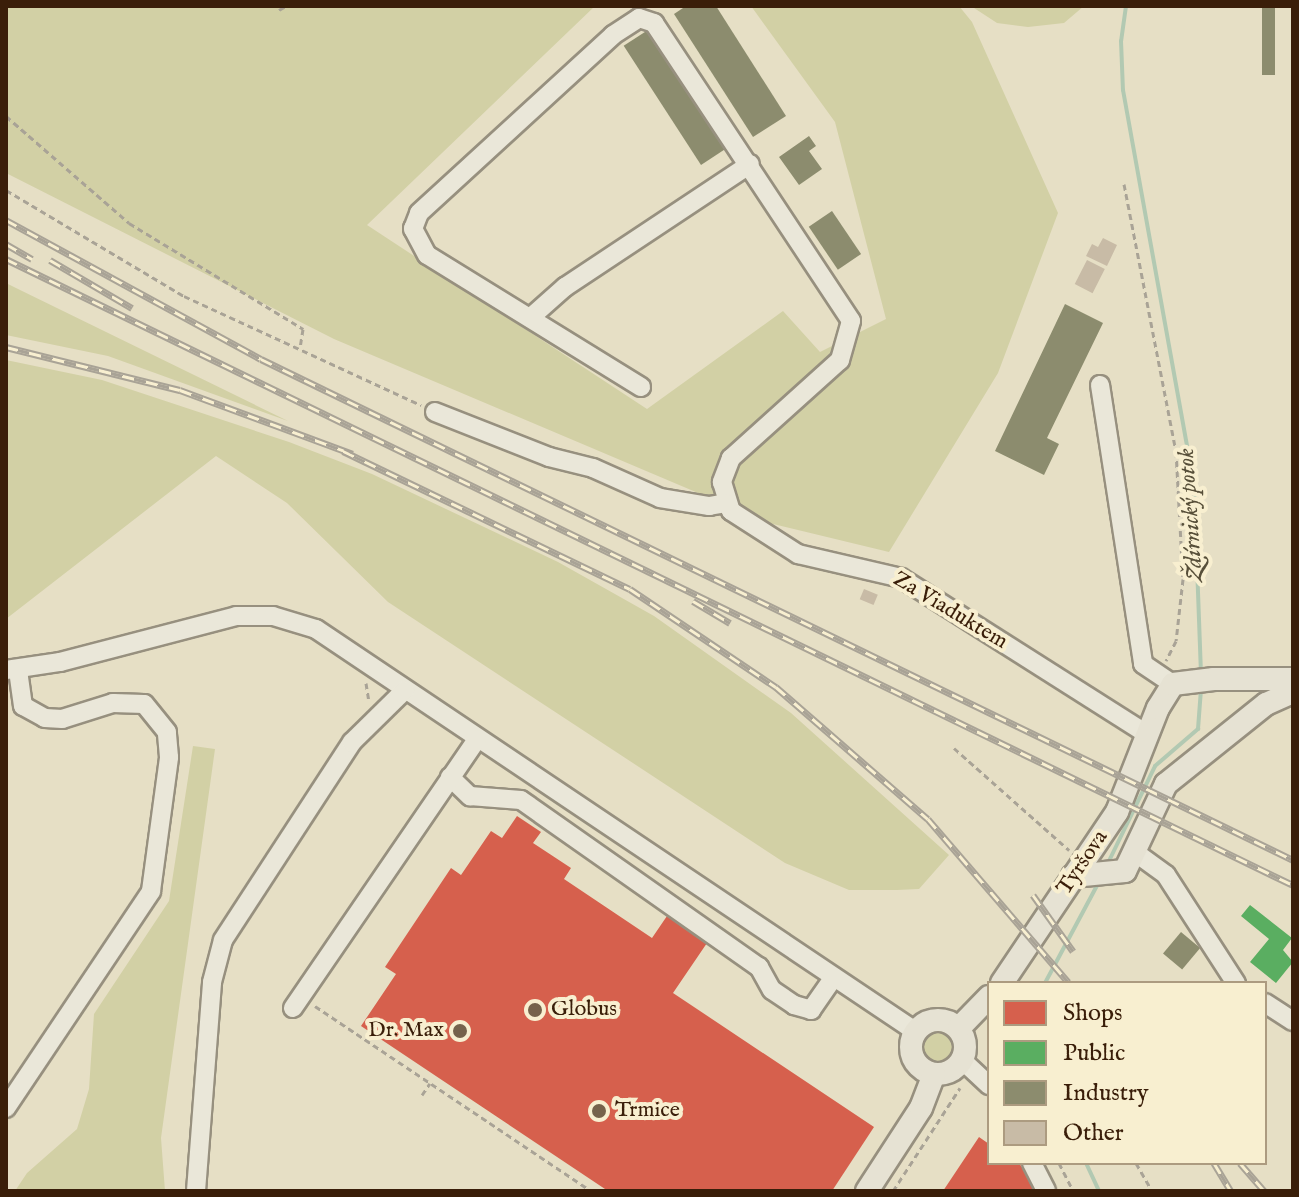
<!DOCTYPE html>
<html>
<head>
<meta charset="utf-8">
<style>
  body { margin:0 }
  #map { position:relative; width:1299px; height:1197px; overflow:hidden; background:#e6dfc5; font-family:"IM FELL English",serif }
  div>[style] { position:absolute }
  [style*='--x'] { left:calc(var(--x)*1px); top:calc(var(--y)*1px); width:calc(var(--w)*1px); rotate:calc(var(--a)*1deg) }
  .green>* { inset:0; background:#d2d0a5 }
  .round { border-radius:50% }
  .shops>* { inset:0; background:#d6604d }
  .public>* { inset:0; background:#5aae61 }
  .industry>* { inset:0; background:#8c8c6e; transform-origin:0 0 }
  .stream>* { height:4px; margin:-2px; padding:0 2px; transform-origin:2px; border-radius:2px; background:#b2c9b2 }
  .building>* { inset:0; background:#c8bba6; transform-origin:0 0 }
  .path>* { height:3px; margin-top:-1.5px; transform-origin:0; background:repeating-linear-gradient(90deg,#a9a396 0 6px,transparent 0 10px) }
  .roads { filter:drop-shadow(2px 0 #97907f) drop-shadow(-2px 0 #97907f) drop-shadow(0 2px #97907f) drop-shadow(0 -2px #97907f) }
  .minor>* { height:18px; margin:-9px; padding:0 9px; transform-origin:9px; border-radius:9px; background:#eae7d9 }
  .major>* { height:22px; margin:-11px; padding:0 11px; transform-origin:11px; border-radius:11px; background:#e6e2d3 }
  .major>.ring { margin:-11px; padding:0; box-sizing:content-box; background:none; border:22px solid #e6e2d3; border-radius:50% }
  .rail>* { height:7px; margin-top:-3.5px; transform-origin:0; background:repeating-linear-gradient(90deg,#f8efd0 0 12px,#a9a396 0 24px); box-sizing:border-box; border-block:2px solid #a9a396 }
  .dots>* { width:22px; height:22px; translate:-50% -50%; box-sizing:border-box; border:4px solid #f8efd0; border-radius:50% }
  span { translate:-50% -50%; white-space:nowrap; text-align:center; line-height:1.15; -webkit-text-stroke:8px #f8efd0; paint-order:stroke }
  .street-label { font-size:22px; color:#3a1e09 }
  .poi-label { font-size:22px; color:#3a1e09 }
  .left { translate:0 -50%; text-align:left }
  .right { translate:-100% -50%; text-align:right }
  .water-label { font-size:24px; color:#574f39; font-style:italic }
  .frame { position:absolute; inset:0; border:8px solid #3a1e09; pointer-events:none }
  .legend { position:absolute; left:987px; top:981px; width:280px; height:184px; box-sizing:border-box; background:#f8efd0; border:2px solid #ac9b80; margin:0; padding:10px 14px; list-style:none; font-size:24px; color:#3a1e09 }
  .legend li { display:flex; align-items:center; gap:16px; height:40px }
  .legend b { width:40px; border:2px solid #ac9b80 }
</style>
</head>
<body>
<div id="map">
  <div class="green">
    <div style="clip-path:polygon(6px 6px,595px 6px,367px 225px,647px 409px,783px 311px,820px 352px,886px 319px,835px 122px,751px 6px,959px 6px,972px 22px,1058px 213px,998px 373px,889px 552px,769px 523px,334px 339px,6px 173px)"></div>
    <div style="clip-path:polygon(971px 6px,1084px 6px,1064px 23px,1028px 27px,997px 23px)"></div>
    <div style="clip-path:polygon(6px 283px,16px 288px,288px 421px,108px 356px,6px 335px)"></div>
    <div style="clip-path:polygon(6px 360px,102px 380px,289px 442px,372px 474px,558px 562px,654px 616px,791px 713px,949px 855px,919px 889px,897px 890px,849px 890px,785px 863px,388px 602px,287px 503px,216px 456px,6px 619px)"></div>
    <div style="clip-path:polygon(193px 746px,215px 749px,161px 1138px,165px 1191px,15px 1191px,27px 1173px,77px 1129px,89px 1089px,94px 1014px,169px 901px)"></div>
    <div class="round" style="left:923px;top:1031px;width:32px;height:32px"></div>
  </div>
  <div class="shops">
    <div style="clip-path:polygon(517px 816px,541px 832px,533px 843px,571px 868px,564px 879px,652px 938px,667px 916px,707px 943px,673px 993px,874px 1127px,832px 1191px,608px 1191px,361px 1026px,396px 974px,385px 967px,451px 868px,461px 875px,491px 831px,502px 838px)"></div>
    <div style="clip-path:polygon(979px 1137px,989px 1144px,989px 1163px,1019px 1163px,1038px 1191px,943px 1191px)"></div>
  </div>
  <div class="public">
    <div style="clip-path:polygon(1250px 905px,1292px 938px,1283px 950px,1293px 962px,1276px 983px,1250px 962px,1269px 939px,1241px 916px)"></div>
  </div>
  <div class="industry">
    <div style="clip-path:polygon(686px 6px,716px 6px,786px 116px,753px 137px,674px 14px)"></div>
    <div style="left:1262px;top:6px;width:13px;height:69px"></div>
    <div style="left:648px;top:30px;width:142px;height:29px;rotate:57deg"></div>
    <div style="clip-path:polygon(809px 136px,816px 146px,809px 151px,822px 169px,799px 185px,779px 157px)"></div>
    <div style="left:832px;top:211px;width:52px;height:28px;rotate:56deg"></div>
    <div style="clip-path:polygon(1065px 304px,1103px 323px,1047px 438px,1059px 444px,1044px 475px,995px 451px)"></div>
    <div style="left:1181px;top:932px;width:25px;height:28px;rotate:40deg"></div>
  </div>
  <div class="stream">
    <div style="--x:1126;--y:6;--w:35;--a:98"></div>
    <div style="--x:1121;--y:41;--w:49;--a:87.7"></div>
    <div style="--x:1123;--y:90;--w:399;--a:79.8"></div>
    <div style="--x:1194;--y:483;--w:190;--a:87.9"></div>
    <div style="--x:1107;--y:865;--w:110;--a:-64.1"></div>
    <div style="--x:1155;--y:766;--w:57;--a:-40.7"></div>
    <div style="--x:1198;--y:729;--w:40;--a:-85.7"></div>
    <div style="--x:1045;--y:983;--w:117;--a:-61.9"></div>
    <div style="--x:1086;--y:1163;--w:31;--a:65"></div>
  </div>
  <div class="building">
    <div style="clip-path:polygon(1103px 238px,1117px 245px,1107px 266px,1086px 256px,1092px 244px,1098px 247px)"></div>
    <div style="left:1087px;top:260px;width:20px;height:27px;rotate:27deg"></div>
    <div style="left:864px;top:589px;width:15px;height:11px;rotate:23deg"></div>
  </div>
  <div class="path">
    <div style="--x:279;--y:10;--w:8;--a:-30"></div>
    <div style="--x:6;--y:116;--w:163;--a:41"></div>
    <div style="--x:129;--y:223;--w:204;--a:31.3"></div>
    <div style="--x:303;--y:329;--w:19;--a:99"></div>
    <div style="--x:1124;--y:184;--w:272;--a:79"></div>
    <div style="--x:1176;--y:451;--w:128;--a:86.9"></div>
    <div style="--x:1183;--y:579;--w:62;--a:96.4"></div>
    <div style="--x:1176;--y:641;--w:22;--a:117"></div>
    <div style="--x:6;--y:190;--w:207;--a:30.8"></div>
    <div style="--x:184;--y:296;--w:261;--a:24.7"></div>
    <div style="--x:366;--y:683;--w:19;--a:81"></div>
    <div style="--x:954;--y:748;--w:154;--a:41.6"></div>
    <div style="--x:315;--y:1006;--w:332;--a:33.8"></div>
    <div style="--x:422;--y:1095;--w:14;--a:-56"></div>
    <div style="--x:1059;--y:1163;--w:31;--a:63"></div>
    <div style="--x:1136;--y:1163;--w:32;--a:60"></div>
    <div style="--x:893;--y:1191;--w:123;--a:-57"></div>
  </div>
  <div class="roads">
    <div class="minor">
      <div style="--x:530;--y:318;--w:47;--a:-41.5"></div>
      <div style="--x:565;--y:287;--w:222;--a:-33.6"></div>
      <div style="--x:1100;--y:385;--w:282;--a:81.2"></div>
      <div style="--x:1143;--y:664;--w:36;--a:34"></div>
      <div style="--x:641;--y:387;--w:251;--a:-148.3"></div>
      <div style="--x:427;--y:255;--w:30;--a:-118"></div>
      <div style="--x:413;--y:229;--w:17;--a:-69"></div>
      <div style="--x:419;--y:213;--w:263;--a:-42.5"></div>
      <div style="--x:613;--y:35;--w:31;--a:-33"></div>
      <div style="--x:639;--y:18;--w:16;--a:18"></div>
      <div style="--x:654;--y:23;--w:357;--a:56.5"></div>
      <div style="--x:851;--y:321;--w:41;--a:105.8"></div>
      <div style="--x:840;--y:360;--w:147;--a:138"></div>
      <div style="--x:731;--y:458;--w:26;--a:111"></div>
      <div style="--x:722;--y:482;--w:30;--a:73"></div>
      <div style="--x:731;--y:511;--w:80;--a:32.7"></div>
      <div style="--x:798;--y:554;--w:106;--a:13.1"></div>
      <div style="--x:901;--y:578;--w:291;--a:32.4"></div>
      <div style="--x:435;--y:412;--w:123;--a:21.5"></div>
      <div style="--x:549;--y:457;--w:45;--a:14"></div>
      <div style="--x:593;--y:468;--w:73;--a:24.1"></div>
      <div style="--x:660;--y:498;--w:50;--a:9.3"></div>
      <div style="--x:709;--y:506;--w:17;--a:-10"></div>
      <div style="--x:6;--y:670;--w:55;--a:-8.4"></div>
      <div style="--x:60;--y:662;--w:182;--a:-14.6"></div>
      <div style="--x:236;--y:616;--w:37;--a:0"></div>
      <div style="--x:273;--y:616;--w:45;--a:16.8"></div>
      <div style="--x:316;--y:629;--w:721;--a:33.87"></div>
      <div style="--x:450;--y:777;--w:28;--a:44"></div>
      <div style="--x:470;--y:796;--w:51;--a:4.5"></div>
      <div style="--x:521;--y:800;--w:291;--a:35.1"></div>
      <div style="--x:759;--y:967;--w:26;--a:61"></div>
      <div style="--x:772;--y:990;--w:27;--a:34"></div>
      <div style="--x:794;--y:1005;--w:18;--a:16"></div>
      <div style="--x:811;--y:1010;--w:40;--a:-55.1"></div>
      <div style="--x:1136;--y:853;--w:37;--a:36"></div>
      <div style="--x:1166;--y:875;--w:129;--a:57.1"></div>
      <div style="--x:1265;--y:1003;--w:33;--a:33"></div>
      <div style="--x:293;--y:1008;--w:326;--a:-55.6"></div>
      <div style="--x:962;--y:1060;--w:37;--a:43"></div>
      <div style="--x:6;--y:1108;--w:261;--a:-56.2"></div>
      <div style="--x:151;--y:891;--w:135;--a:-82.3"></div>
      <div style="--x:169;--y:757;--w:25;--a:-95"></div>
      <div style="--x:167;--y:732;--w:36;--a:-129"></div>
      <div style="--x:144;--y:704;--w:31;--a:-178"></div>
      <div style="--x:113;--y:703;--w:53;--a:162.6"></div>
      <div style="--x:62;--y:719;--w:17;--a:-177"></div>
      <div style="--x:45;--y:718;--w:25;--a:-151"></div>
      <div style="--x:23;--y:706;--w:37;--a:-98"></div>
      <div style="--x:1032;--y:1163;--w:31;--a:63"></div>
      <div style="--x:196;--y:1191;--w:210;--a:-85.6"></div>
      <div style="--x:212;--y:982;--w:43;--a:-75.3"></div>
      <div style="--x:223;--y:940;--w:236;--a:-56.9"></div>
      <div style="--x:352;--y:742;--w:74;--a:-44.5"></div>
    </div>
    <div class="major">
      <div style="--x:1073;--y:876;--w:52;--a:-5.5"></div>
      <div style="--x:1125;--y:871;--w:96;--a:-64.8"></div>
      <div style="--x:1166;--y:784;--w:128;--a:-38.7"></div>
      <div style="--x:1266;--y:704;--w:30;--a:-24"></div>
      <div style="--x:1002;--y:983;--w:206;--a:-56.1"></div>
      <div style="--x:1117;--y:812;--w:112;--a:-68.5"></div>
      <div style="--x:1158;--y:708;--w:28;--a:-58"></div>
      <div style="--x:1173;--y:684;--w:41;--a:-7"></div>
      <div style="--x:1214;--y:679;--w:79;--a:0"></div>
      <div class="ring" style="left:911px;top:1020px;width:32px;height:32px"></div>
      <div style="--x:959;--y:1028;--w:43;--a:-45.9"></div>
      <div style="--x:867;--y:1191;--w:99;--a:-57"></div>
      <div style="--x:921;--y:1108;--w:36;--a:-69"></div>
    </div>
  </div>
  <div class="rail">
    <div style="--x:6;--y:220;--w:290;--a:28.6"></div>
    <div style="--x:261;--y:359;--w:1147;--a:25.89"></div>
    <div style="--x:6;--y:244;--w:30;--a:30"></div>
    <div style="--x:6;--y:259;--w:1431;--a:25.94"></div>
    <div style="--x:50;--y:260;--w:95;--a:30.3"></div>
    <div style="--x:6;--y:347;--w:179;--a:13.9"></div>
    <div style="--x:180;--y:390;--w:184;--a:20.3"></div>
    <div style="--x:343;--y:451;--w:318;--a:25.7"></div>
    <div style="--x:630;--y:589;--w:176;--a:33.9"></div>
    <div style="--x:776;--y:687;--w:201;--a:41"></div>
    <div style="--x:928;--y:819;--w:215;--a:49.3"></div>
    <div style="--x:693;--y:601;--w:43;--a:30.7"></div>
    <div style="--x:1033;--y:895;--w:69;--a:54.5"></div>
    <div style="--x:1214;--y:1163;--w:33;--a:59"></div>
    <div style="--x:1240;--y:1163;--w:37;--a:49"></div>
  </div>
  <div class="dots">
    <div style="left:535px;top:1010px;background:#76624b"></div>
    <div style="left:460px;top:1031px;background:#76624b"></div>
    <div style="left:599px;top:1111px;background:#76624b"></div>
  </div>
  <div class="street-label">
    <span style="left:950px;top:611px;rotate:31deg">Za Viaduktem</span>
    <span style="left:1083px;top:863px;rotate:-56deg">Tyršova</span>
  </div>
  <div class="poi-label">
    <span class="left" style="left:551px;top:1010px">Globus</span>
    <span class="right" style="left:444px;top:1031px">Dr. Max</span>
    <span class="left" style="left:615px;top:1111px">Trmice</span>
  </div>
  <div class="water-label">
    <span style="left:1191px;top:515px;rotate:-94deg">Ždírnický potok</span>
  </div>
  <div class="frame"></div>
  <ul class="legend">
  <li><b style="height:22px;background:#d6604d"></b>Shops</li>
  <li><b style="height:22px;background:#5aae61"></b>Public</li>
  <li><b style="height:22px;background:#8c8c6e"></b>Industry</li>
  <li><b style="height:22px;background:#c8bba6"></b>Other</li>
  </ul>
</div>
</body>
</html>
